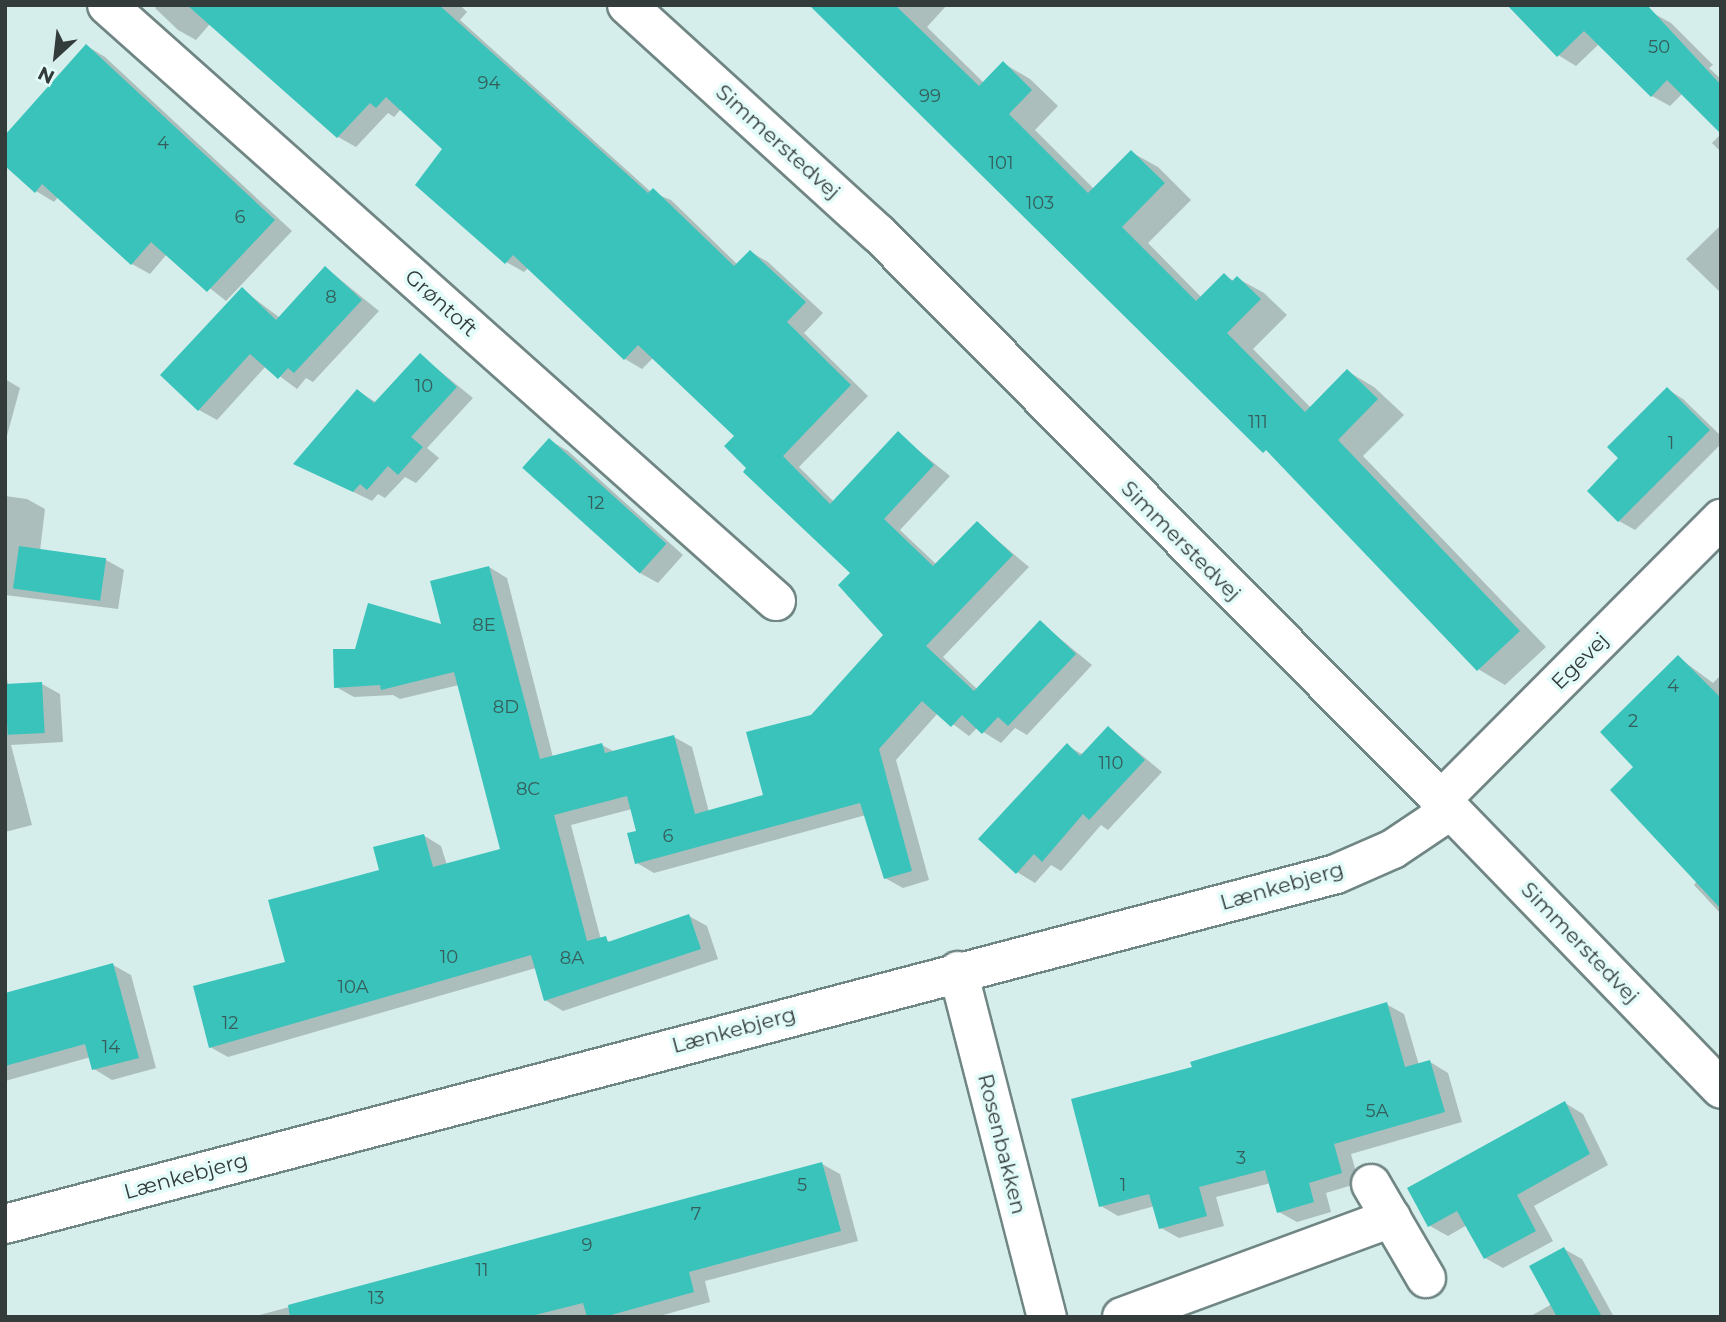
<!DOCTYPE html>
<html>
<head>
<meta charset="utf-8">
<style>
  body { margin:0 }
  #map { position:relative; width:1726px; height:1322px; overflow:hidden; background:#d6eeeb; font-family:Montserrat,sans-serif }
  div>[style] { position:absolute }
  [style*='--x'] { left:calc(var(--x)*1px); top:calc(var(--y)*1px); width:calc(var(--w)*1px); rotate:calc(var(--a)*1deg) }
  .shadow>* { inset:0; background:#0003 }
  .building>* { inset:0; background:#3ac3bb; transform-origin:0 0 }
  .roads { filter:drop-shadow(2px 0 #708684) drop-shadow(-2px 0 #708684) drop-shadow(0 2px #708684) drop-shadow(0 -2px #708684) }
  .minor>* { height:38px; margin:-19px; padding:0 19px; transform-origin:19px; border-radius:19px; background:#fff }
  span { translate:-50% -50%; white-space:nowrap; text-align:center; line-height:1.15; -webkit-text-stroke:7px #e3fbf9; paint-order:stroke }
  .number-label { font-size:18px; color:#355e5b }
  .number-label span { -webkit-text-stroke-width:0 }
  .street-label { font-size:21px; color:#333c3b }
  .frame { position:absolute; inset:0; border:7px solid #333c3b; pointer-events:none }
  .north { position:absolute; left:21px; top:21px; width:70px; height:70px; -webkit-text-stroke:5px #e3fbf9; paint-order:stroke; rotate:207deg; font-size:19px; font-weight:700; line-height:28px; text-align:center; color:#333c3b }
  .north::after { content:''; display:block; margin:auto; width:24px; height:32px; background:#333c3b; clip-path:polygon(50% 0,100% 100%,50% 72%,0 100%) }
</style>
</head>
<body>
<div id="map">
  <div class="shadow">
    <div style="clip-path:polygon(158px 5px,460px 5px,467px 12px,460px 20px,651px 192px,671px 200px,738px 265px,751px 252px,768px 262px,823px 313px,804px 333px,868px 396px,799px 467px,834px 502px,898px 434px,950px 476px,900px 530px,937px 565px,977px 523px,1029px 567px,943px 657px,977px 689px,1040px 622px,1092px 665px,1027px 735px,1015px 728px,1001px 743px,977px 728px,969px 736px,938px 713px,896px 760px,929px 880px,903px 888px,885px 878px,866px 815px,654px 873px,637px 863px,638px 832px,632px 809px,571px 825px,601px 940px,613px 942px,689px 916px,707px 926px,718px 959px,563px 1011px,545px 1000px,536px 968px,228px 1057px,210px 1047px,287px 963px,423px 835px,441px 846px,447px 865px,502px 850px,459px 685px,400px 699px,393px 695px,354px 697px,336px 687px,356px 651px,443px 626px,489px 567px,507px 578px,553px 757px,602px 745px,615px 752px,674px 737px,692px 747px,709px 812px,765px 796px,812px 717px,885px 635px,852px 573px,749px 468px,736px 436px,653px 358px,642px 369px,625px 359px,528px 268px,524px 272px,506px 262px,444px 149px,401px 109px,394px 117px,388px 113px,356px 147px,338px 137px,210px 24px,196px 40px,178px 30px,155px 8px)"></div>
    <div style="clip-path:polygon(811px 5px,947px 5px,927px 27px,984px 83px,1003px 63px,1030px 79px,1058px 106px,1035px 130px,1094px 189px,1131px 152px,1158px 167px,1191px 200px,1148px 243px,1202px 298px,1224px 275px,1234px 281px,1237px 278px,1264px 293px,1287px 315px,1253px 349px,1311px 408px,1347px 371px,1374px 387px,1404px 415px,1363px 456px,1546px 647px,1505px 685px,1478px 669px,1276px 458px)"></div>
    <div style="clip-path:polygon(1653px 13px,1671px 23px,1713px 65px,1709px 68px,1721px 79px,1721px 131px,1683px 93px,1670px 106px,1652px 96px,1599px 44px,1576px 66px,1558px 55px,1518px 14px)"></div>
    <div style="clip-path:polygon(87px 46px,105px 57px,292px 231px,226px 301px,167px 254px,150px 274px,132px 264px,59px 196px,54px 202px,36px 191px)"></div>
    <div style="clip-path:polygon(1721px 134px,1721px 152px,1712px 143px)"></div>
    <div style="clip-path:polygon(1721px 225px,1721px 293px,1686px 259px)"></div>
    <div style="clip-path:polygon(326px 268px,379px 311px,313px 382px,306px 378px,297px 389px,266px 366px,217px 420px,199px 410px,242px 289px,280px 318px)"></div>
    <div style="clip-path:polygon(420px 355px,473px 398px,427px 448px,439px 458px,416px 483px,405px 477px,385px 498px,378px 494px,372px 501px,296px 464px,358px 391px,377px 403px)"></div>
    <div style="clip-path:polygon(5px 379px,20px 388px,5px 443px)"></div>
    <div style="clip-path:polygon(1667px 389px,1683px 399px,1721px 436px,1721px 444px,1635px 530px,1619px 521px,1621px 458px)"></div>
    <div style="clip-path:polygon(549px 440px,568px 451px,683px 555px,658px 583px,640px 573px)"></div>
    <div style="clip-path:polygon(5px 496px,27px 499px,45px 509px,40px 551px,106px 560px,124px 570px,118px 609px,5px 595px)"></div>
    <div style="clip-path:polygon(1678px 657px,1713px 683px,1721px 675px,1721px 914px,1694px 885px,1697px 881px,1636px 767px)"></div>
    <div style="clip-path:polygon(5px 665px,8px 685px,42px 684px,60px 694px,63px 742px,11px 745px,32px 825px,5px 832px)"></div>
    <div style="clip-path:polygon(1109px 728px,1162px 772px,1108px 830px,1101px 825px,1061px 871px,1051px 865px,1035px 883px,1017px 872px,1067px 746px,1084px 755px)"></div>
    <div style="clip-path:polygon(113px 965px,131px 975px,156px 1068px,112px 1080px,94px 1069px,91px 1057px,5px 1081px,5px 994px)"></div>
    <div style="clip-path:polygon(1386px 1004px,1404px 1014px,1419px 1065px,1430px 1062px,1448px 1073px,1462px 1122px,1351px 1154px,1359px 1183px,1326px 1193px,1331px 1212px,1297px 1222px,1279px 1212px,1271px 1183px,1216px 1197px,1224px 1226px,1179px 1238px,1161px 1228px,1155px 1206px,1118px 1216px,1101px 1206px,1194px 1068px)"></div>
    <div style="clip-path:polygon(1565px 1103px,1583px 1114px,1608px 1165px,1534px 1206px,1553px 1241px,1503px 1268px,1485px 1258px,1467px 1225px,1448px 1236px,1430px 1226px)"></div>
    <div style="clip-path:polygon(822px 1164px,840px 1174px,858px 1241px,705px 1281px,710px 1302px,656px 1317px,252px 1317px)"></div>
    <div style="clip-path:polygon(1564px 1249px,1582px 1259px,1614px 1317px,1529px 1317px,1552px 1304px)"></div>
  </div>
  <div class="building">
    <div style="clip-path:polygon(187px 5px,439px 5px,648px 193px,653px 188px,734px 266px,750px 250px,806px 302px,787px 322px,851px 385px,783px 456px,830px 504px,898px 431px,934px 465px,884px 519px,933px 566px,977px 521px,1013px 555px,926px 646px,974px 691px,1040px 620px,1076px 654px,1008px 726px,998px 717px,982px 734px,962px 715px,951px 727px,922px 701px,879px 749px,912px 871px,884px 879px,860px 803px,635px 864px,627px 833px,636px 831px,627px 796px,554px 815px,587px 941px,606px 936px,608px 942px,689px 914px,701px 949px,544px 1001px,531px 955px,209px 1048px,193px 986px,285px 962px,268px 900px,379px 870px,373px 847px,424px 834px,433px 867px,500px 849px,454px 672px,381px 690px,380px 685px,334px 688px,333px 649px,355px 649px,368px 603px,441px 624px,430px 581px,489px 566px,540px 759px,602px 743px,605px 753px,674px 735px,695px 814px,763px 795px,746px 732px,811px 715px,883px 635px,838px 585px,850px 573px,743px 472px,746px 468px,724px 446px,734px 436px,638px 345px,624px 360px,513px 255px,505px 264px,415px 185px,442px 149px,386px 97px,376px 108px,370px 103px,337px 138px)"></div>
    <div style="clip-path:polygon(809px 5px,895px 5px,979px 86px,1003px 61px,1032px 90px,1009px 114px,1088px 193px,1131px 150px,1165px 183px,1122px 227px,1196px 301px,1224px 273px,1232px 281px,1237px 276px,1261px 299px,1227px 333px,1305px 412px,1347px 369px,1378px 399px,1338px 440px,1520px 631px,1477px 671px,1266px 450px,1263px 453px)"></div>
    <div style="clip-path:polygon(1507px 5px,1647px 5px,1721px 85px,1721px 134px,1667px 80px,1651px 97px,1584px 31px,1557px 57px)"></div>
    <div style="clip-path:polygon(86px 44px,275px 220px,207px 292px,151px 242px,131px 265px,42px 184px,35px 193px,5px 166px,5px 135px)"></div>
    <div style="clip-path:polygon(325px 266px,362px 300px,294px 373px,288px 368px,278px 379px,250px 354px,198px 411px,160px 375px,242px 287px,276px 320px)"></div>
    <div style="clip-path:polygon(420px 353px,457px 387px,411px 437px,423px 447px,398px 475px,388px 466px,367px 490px,360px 484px,353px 492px,293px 464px,357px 389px,374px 403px)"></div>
    <div style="clip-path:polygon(1667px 387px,1710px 430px,1618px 522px,1587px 491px,1618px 458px,1607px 447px)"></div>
    <div style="left:549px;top:438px;width:158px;height:40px;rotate:42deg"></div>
    <div style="left:19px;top:546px;width:88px;height:43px;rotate:8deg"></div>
    <div style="clip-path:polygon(1678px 655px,1721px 698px,1721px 909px,1610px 790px,1633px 767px,1600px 732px)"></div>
    <div style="left:42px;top:682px;width:51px;height:37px;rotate:87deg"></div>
    <div style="clip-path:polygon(1108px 726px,1145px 760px,1089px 820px,1083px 814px,1042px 862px,1034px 854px,1016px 874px,978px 839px,1067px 743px,1080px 756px)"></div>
    <div style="clip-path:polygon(113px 963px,139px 1058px,92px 1070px,85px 1044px,5px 1066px,5px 993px)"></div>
    <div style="clip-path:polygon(1387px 1002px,1405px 1067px,1430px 1060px,1445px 1112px,1334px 1144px,1342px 1173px,1309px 1183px,1314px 1202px,1277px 1213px,1265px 1170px,1199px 1187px,1207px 1216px,1159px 1229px,1149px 1194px,1099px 1207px,1071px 1099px,1192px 1067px,1190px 1062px)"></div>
    <div style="clip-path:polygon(1565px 1101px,1590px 1154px,1517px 1195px,1536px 1231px,1484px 1259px,1457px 1211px,1428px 1227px,1407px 1188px)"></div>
    <div style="clip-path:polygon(822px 1162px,841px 1231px,689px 1272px,694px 1292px,604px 1317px,587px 1317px,583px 1303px,527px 1317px,290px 1317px,288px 1305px)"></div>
    <div style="clip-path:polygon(1564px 1247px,1602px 1317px,1557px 1317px,1529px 1266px)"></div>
  </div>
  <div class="roads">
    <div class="minor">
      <div style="--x:107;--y:5;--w:896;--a:41.7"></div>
      <div style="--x:627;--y:5;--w:341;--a:42.3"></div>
      <div style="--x:879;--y:234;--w:812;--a:45.2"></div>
      <div style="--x:1451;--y:810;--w:388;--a:45.9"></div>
      <div style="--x:1439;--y:802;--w:400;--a:-45.1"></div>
      <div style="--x:958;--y:971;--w:357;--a:75.6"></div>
      <div style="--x:1371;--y:1184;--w:109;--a:59.7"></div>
      <div style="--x:5;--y:1224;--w:1376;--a:-14.73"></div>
      <div style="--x:1336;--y:874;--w:62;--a:-23.7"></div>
      <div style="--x:1393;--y:849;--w:70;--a:-33.9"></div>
      <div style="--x:1122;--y:1317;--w:287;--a:-20.2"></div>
    </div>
  </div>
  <div class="number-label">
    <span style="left:1659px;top:47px">50</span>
    <span style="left:489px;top:83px">94</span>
    <span style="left:930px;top:96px">99</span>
    <span style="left:163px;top:143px">4</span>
    <span style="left:1001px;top:163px">101</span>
    <span style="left:1040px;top:203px">103</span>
    <span style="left:240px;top:217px">6</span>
    <span style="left:331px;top:297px">8</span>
    <span style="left:424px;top:386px">10</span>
    <span style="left:1258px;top:422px">111</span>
    <span style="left:1671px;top:443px">1</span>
    <span style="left:596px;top:503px">12</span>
    <span style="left:484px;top:625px">8E</span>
    <span style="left:1673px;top:686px">4</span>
    <span style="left:506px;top:707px">8D</span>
    <span style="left:1633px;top:721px">2</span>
    <span style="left:1111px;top:763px">110</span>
    <span style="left:528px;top:789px">8C</span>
    <span style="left:668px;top:836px">6</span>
    <span style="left:449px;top:957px">10</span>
    <span style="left:572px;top:958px">8A</span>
    <span style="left:353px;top:987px">10A</span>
    <span style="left:230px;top:1023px">12</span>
    <span style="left:111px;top:1047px">14</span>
    <span style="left:1377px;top:1111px">5A</span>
    <span style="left:1241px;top:1158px">3</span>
    <span style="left:802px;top:1185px">5</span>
    <span style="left:1123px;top:1185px">1</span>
    <span style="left:696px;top:1214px">7</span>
    <span style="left:587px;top:1245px">9</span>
    <span style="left:482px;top:1270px">11</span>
    <span style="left:376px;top:1298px">13</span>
  </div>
  <div class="street-label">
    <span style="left:778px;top:142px;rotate:42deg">Simmerstedvej</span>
    <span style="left:441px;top:303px;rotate:42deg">Grøntoft</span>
    <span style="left:1181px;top:541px;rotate:45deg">Simmerstedvej</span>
    <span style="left:1580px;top:661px;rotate:-45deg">Egevej</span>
    <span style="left:1282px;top:886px;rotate:-16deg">Lænkebjerg</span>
    <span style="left:1580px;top:943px;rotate:46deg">Simmerstedvej</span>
    <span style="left:734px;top:1030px;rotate:-15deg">Lænkebjerg</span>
    <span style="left:1002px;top:1144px;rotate:76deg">Rosenbakken</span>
    <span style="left:186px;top:1176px;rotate:-15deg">Lænkebjerg</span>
  </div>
  <div class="frame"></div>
  <div class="north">N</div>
</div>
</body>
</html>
